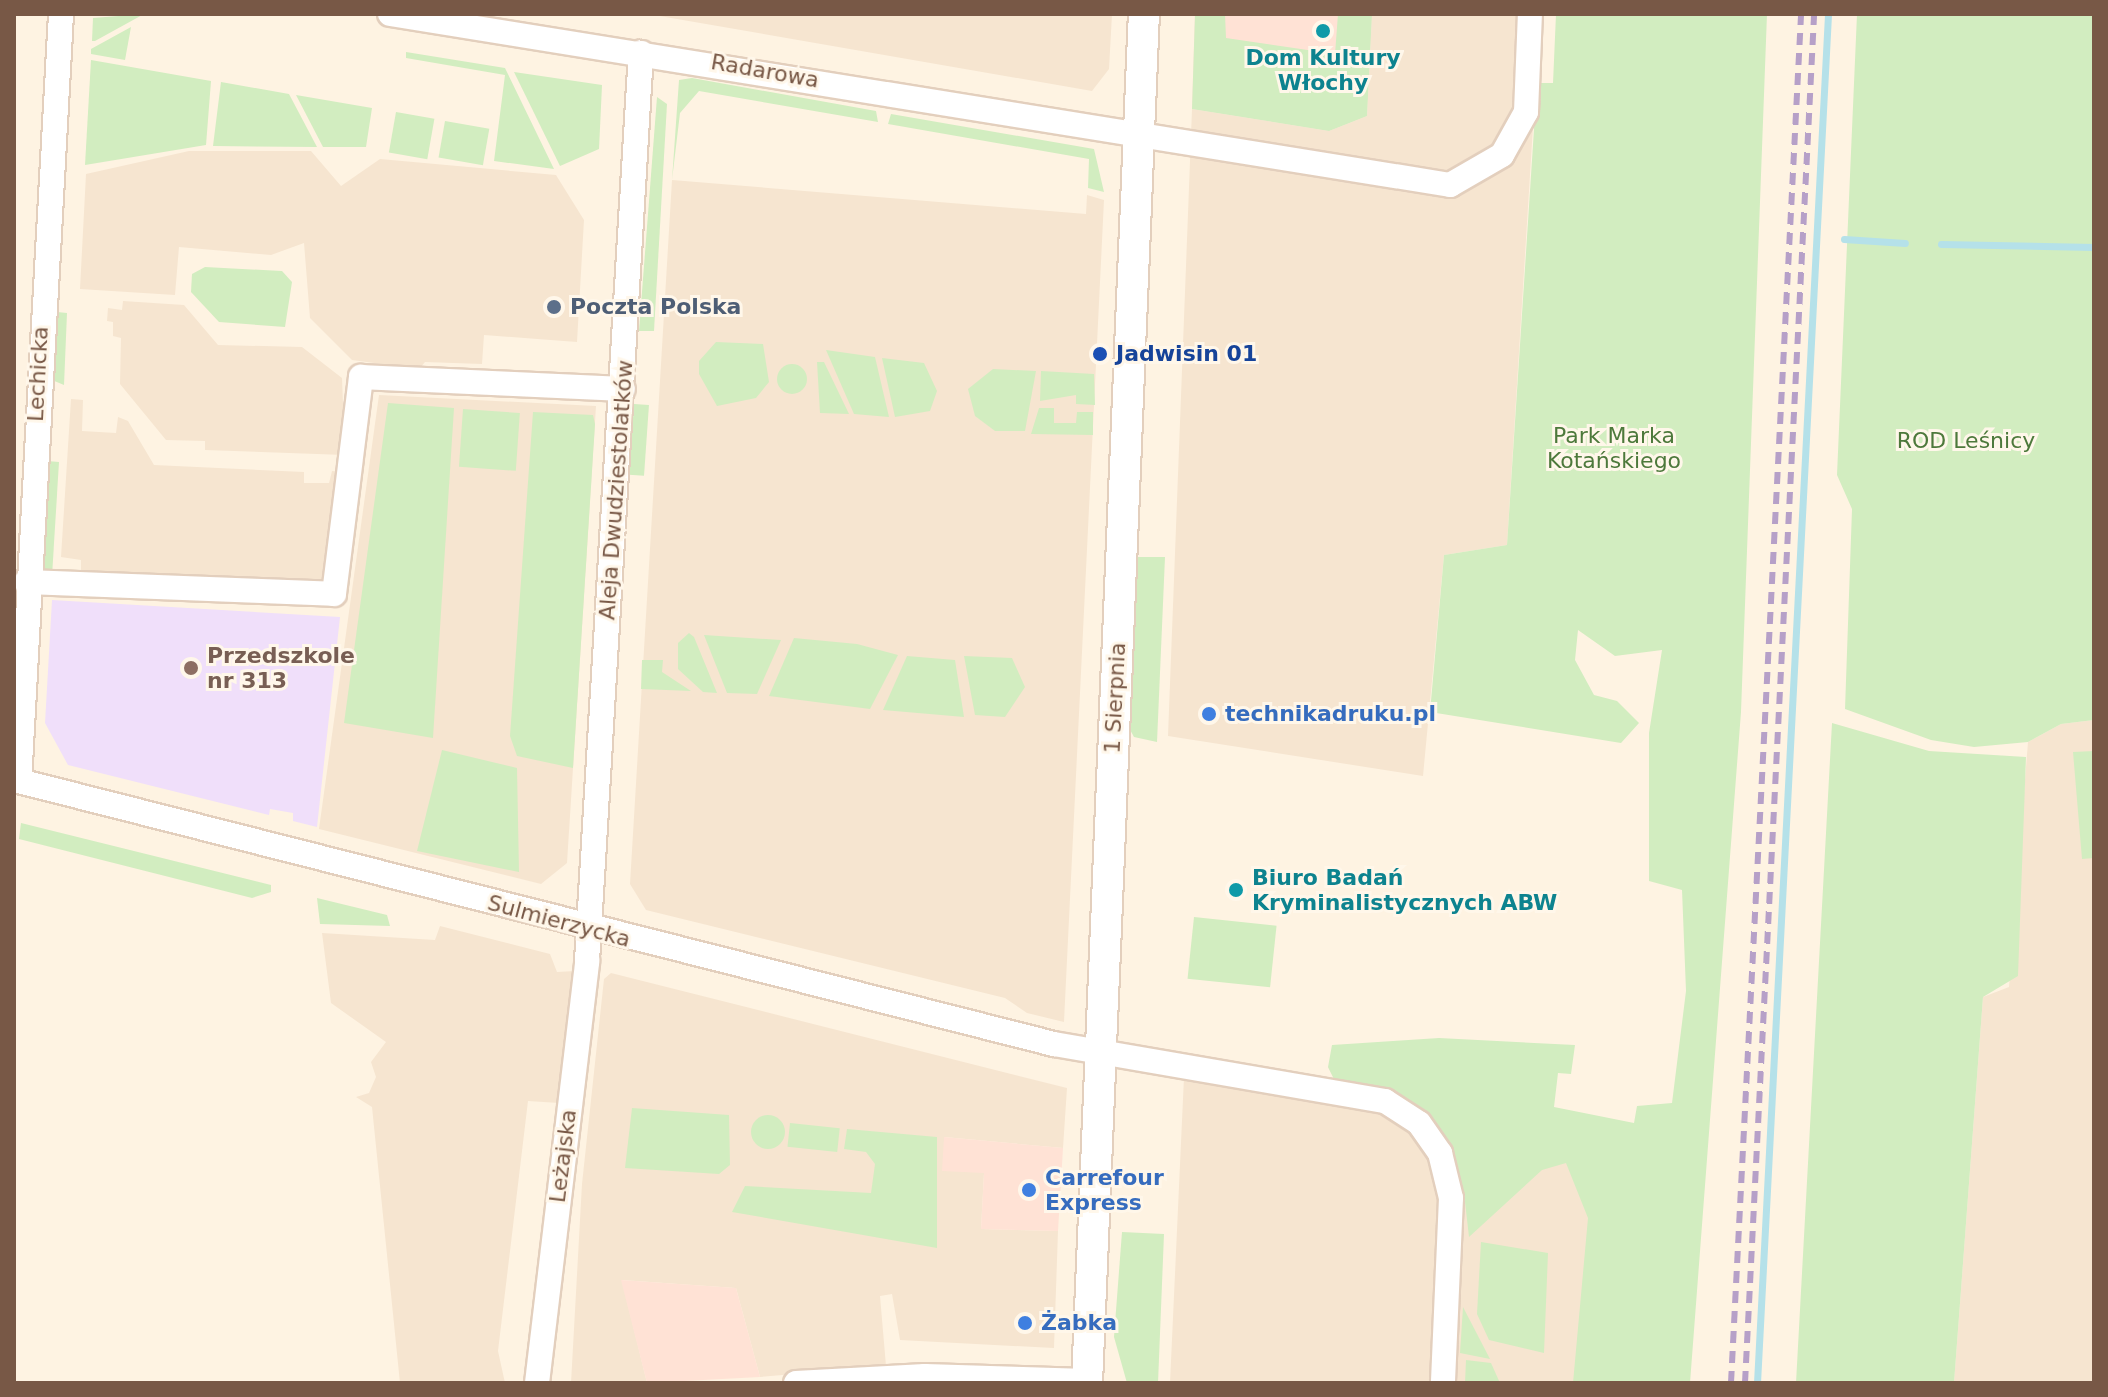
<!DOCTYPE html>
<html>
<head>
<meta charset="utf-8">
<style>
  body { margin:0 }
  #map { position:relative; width:2108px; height:1397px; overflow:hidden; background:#fef3e2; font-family:"DejaVu Sans",sans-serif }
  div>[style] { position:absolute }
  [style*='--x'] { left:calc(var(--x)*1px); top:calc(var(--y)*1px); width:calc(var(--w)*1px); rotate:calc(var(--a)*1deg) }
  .residential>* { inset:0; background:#f6e5d0 }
  .commercial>* { inset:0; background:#ffe2d5 }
  .education>* { inset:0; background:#f0dffa }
  .green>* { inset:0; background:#d2edc0; transform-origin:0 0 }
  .round { border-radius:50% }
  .stream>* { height:7px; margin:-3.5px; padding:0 3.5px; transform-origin:3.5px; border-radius:3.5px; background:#b5e1e9 }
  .roads { filter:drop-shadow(2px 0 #e3cfbd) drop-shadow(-2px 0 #e3cfbd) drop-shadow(0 2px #e3cfbd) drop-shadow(0 -2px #e3cfbd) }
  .minor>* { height:24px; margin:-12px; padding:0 12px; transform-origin:12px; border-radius:12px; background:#fff }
  .tertiary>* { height:30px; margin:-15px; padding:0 15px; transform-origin:15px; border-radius:15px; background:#fff }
  .rail>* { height:6px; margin-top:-3px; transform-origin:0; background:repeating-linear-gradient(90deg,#b6a0c8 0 12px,transparent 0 20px) }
  .dots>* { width:22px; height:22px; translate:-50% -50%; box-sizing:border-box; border:4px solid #fff7ea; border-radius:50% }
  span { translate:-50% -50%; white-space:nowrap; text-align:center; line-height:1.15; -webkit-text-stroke:6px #fff7ea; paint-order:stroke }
  .culture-label { font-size:22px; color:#0d838f; font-weight:700 }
  .left { translate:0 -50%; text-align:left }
  .street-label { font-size:22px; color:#785846 }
  .service-label { font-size:22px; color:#4e5e75; font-weight:700 }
  .transit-label { font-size:22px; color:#164399; font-weight:700 }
  .park-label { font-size:22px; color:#4d793b }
  .education-label { font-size:22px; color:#785e54; font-weight:700 }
  .shop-label { font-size:22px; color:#366cbe; font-weight:700 }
  .frame { position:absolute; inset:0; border:16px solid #785846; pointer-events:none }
</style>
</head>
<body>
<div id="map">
  <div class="residential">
    <div style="clip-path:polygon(648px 14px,1112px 14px,1109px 69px,1092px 91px)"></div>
    <div style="clip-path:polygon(1372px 14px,1540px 14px,1507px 545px,1444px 555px,1423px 776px,1168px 736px,1192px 109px,1329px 131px,1367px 116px)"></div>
    <div style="clip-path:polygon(189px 151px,311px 151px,341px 186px,380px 159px,556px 175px,584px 220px,577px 342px,484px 335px,482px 364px,425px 362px,419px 369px,352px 360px,310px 318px,304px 243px,271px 255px,179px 247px,175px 295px,80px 289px,86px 174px)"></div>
    <div style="clip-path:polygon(672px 180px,1086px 214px,1087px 195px,1104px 200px,1064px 1022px,1027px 1013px,1005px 998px,646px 910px,630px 884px)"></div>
    <div style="clip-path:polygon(123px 301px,184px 305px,218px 345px,302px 347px,342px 378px,345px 455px,205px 450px,205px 441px,166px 440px,120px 384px,121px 338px,113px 336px,113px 322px,107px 321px,108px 308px,122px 310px)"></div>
    <div style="clip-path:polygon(379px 395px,596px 406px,567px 863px,541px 884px,319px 829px)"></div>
    <div style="clip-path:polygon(71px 399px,83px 400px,82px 431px,116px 433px,118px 417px,128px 421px,154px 465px,304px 472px,304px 483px,329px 483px,332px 471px,343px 472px,325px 586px,81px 574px,81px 560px,61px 557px)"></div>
    <div style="clip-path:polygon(2094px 720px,2094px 1383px,1954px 1383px,1983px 997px,2009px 987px,2028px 742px,2061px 724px)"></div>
    <div style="clip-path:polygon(440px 926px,550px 954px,557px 972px,575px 971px,559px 1103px,528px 1101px,498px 1351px,505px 1383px,400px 1383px,372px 1107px,356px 1097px,369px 1093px,376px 1077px,371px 1062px,386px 1042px,331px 1003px,322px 933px,435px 940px)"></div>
    <div style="clip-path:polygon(611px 973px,1067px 1088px,1063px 1148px,944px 1137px,984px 1173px,981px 1229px,1058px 1231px,1054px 1348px,900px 1340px,892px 1294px,880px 1296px,886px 1366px,760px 1377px,736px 1288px,622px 1280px,647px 1383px,571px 1383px,582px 1184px,604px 979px)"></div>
    <div style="clip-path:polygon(1328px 1067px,1553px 1107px,1690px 1383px,1170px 1383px,1184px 1077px,1327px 1105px,1334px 1079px)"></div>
  </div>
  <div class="commercial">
    <div style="clip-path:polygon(1195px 14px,1372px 14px,1367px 116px,1329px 131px,1192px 109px)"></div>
    <div style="clip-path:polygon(944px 1137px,1063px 1148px,1058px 1231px,981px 1229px,984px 1173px,942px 1171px)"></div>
    <div style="clip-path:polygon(621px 1280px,736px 1288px,760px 1377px,647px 1383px)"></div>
  </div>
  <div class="education">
    <div style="clip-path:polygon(52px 600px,340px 617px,317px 827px,293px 821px,293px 813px,270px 809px,269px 815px,68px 765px,45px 723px)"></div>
  </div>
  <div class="green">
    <div style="clip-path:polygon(144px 14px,95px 41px,92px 41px,93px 18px)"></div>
    <div style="clip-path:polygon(1195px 14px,1225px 14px,1226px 38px,1335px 54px,1338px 14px,1372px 14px,1367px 116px,1329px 131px,1192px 109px)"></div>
    <div style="clip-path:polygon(1556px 14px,1767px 14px,1741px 712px,1690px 1383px,1573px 1383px,1588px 1218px,1566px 1163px,1542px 1170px,1469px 1237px,1464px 1193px,1443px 1136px,1411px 1101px,1334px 1079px,1328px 1067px,1332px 1045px,1439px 1038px,1575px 1045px,1571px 1074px,1558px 1073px,1554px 1107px,1634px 1123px,1637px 1106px,1672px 1103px,1686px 991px,1682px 890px,1649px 881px,1649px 733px,1662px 650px,1615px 656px,1578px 630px,1575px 660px,1594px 695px,1617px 701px,1639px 723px,1621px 743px,1430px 712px,1444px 555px,1507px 545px,1537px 83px,1553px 83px)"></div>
    <div style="clip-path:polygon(1857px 14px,2094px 14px,2094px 720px,2061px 724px,2028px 742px,1974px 747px,1931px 740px,1845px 709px,1852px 509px,1837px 475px)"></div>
    <div style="clip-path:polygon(131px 27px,125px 60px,91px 54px,91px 49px)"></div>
    <div style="clip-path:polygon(406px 52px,505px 68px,554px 169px,494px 161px,505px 75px,406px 58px)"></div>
    <div style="clip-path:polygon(91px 60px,211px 81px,206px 145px,85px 165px)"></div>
    <div style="clip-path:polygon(514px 72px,602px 85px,599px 149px,560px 166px)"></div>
    <div style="clip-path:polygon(692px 78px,876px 111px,878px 122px,699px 91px,680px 113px,672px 180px,679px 80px)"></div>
    <div style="clip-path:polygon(221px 82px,289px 94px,317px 147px,213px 146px)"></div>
    <div style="clip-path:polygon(296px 95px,372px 108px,366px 147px,323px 147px)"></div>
    <div style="clip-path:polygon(657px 97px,667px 104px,654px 331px,639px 331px)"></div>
    <div style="left:396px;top:112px;width:39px;height:41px;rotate:10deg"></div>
    <div style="clip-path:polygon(891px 114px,1094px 149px,1104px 192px,1088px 188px,1089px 159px,888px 124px)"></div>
    <div style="left:445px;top:121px;width:45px;height:37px;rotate:10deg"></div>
    <div style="clip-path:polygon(205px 267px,282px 271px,292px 282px,285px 327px,219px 322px,191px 292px,192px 274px)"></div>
    <div style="clip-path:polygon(57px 312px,67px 313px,64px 385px,52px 380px)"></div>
    <div style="clip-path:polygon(716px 342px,763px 344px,769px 382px,756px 398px,717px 406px,699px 374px,699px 361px)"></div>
    <div style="clip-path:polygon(826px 350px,875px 357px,889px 417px,854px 414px)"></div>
    <div style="clip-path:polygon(882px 358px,924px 363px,937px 391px,930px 411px,895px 417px)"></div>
    <div style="clip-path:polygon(817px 362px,824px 362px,849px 414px,820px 413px)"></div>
    <div class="round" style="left:777px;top:364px;width:30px;height:30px"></div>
    <div style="clip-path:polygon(993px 369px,1036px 371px,1025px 431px,995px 431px,975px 416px,968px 389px)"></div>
    <div style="clip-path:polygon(1041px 371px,1094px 374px,1095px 405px,1076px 404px,1076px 395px,1040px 401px)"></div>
    <div style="clip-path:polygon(388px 403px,454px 408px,433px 738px,344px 723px)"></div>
    <div style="left:634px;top:404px;width:15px;height:71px;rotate:4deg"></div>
    <div style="clip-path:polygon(1039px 408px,1054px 408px,1054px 423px,1076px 423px,1077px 412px,1093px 412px,1093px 435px,1031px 434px)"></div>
    <div style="left:463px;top:409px;width:57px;height:58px;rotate:4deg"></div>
    <div style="clip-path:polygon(533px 412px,593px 415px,595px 424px,573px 768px,517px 756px,510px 736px)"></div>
    <div style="clip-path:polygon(47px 461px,59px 462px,52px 576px,42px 572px)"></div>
    <div style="clip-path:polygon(1135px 557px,1165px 557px,1157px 742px,1134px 737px,1128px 726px)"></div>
    <div style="clip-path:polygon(689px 633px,694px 637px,717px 693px,703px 692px,678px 669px,678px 643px)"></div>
    <div style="clip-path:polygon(704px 635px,781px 640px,757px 694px,727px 693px)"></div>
    <div style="clip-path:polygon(794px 638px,857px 644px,898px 655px,870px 709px,769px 696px)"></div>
    <div style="clip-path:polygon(907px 656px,955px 660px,964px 717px,883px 710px)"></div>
    <div style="clip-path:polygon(964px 656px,1012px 658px,1025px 687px,1005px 717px,975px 715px)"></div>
    <div style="clip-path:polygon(642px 660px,663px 660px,662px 672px,691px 691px,641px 689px)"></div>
    <div style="clip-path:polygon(1832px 723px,1929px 751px,2026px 757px,2018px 976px,1983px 997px,1954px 1383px,1796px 1383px)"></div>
    <div style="clip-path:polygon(442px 750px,517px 768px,519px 872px,417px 851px)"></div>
    <div style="clip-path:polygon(2094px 751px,2094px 858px,2082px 859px,2073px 752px)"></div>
    <div style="clip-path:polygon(21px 823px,271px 885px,271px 892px,252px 898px,19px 839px)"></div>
    <div style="clip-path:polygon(317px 898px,387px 915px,390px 926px,320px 924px)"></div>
    <div style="left:1194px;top:917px;width:83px;height:62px;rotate:6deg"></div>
    <div style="clip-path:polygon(632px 1108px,729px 1115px,730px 1165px,719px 1174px,625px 1168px)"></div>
    <div class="round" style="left:751px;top:1115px;width:34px;height:34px"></div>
    <div style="left:790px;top:1123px;width:50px;height:24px;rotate:6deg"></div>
    <div style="clip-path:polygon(847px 1129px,937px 1137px,937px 1248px,732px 1212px,745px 1186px,871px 1193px,875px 1164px,866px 1152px,844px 1149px)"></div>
    <div style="clip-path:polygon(1122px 1232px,1164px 1234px,1158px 1383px,1127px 1383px,1114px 1337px)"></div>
    <div style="clip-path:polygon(1481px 1242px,1548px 1253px,1544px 1353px,1489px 1340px,1477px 1314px)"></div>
    <div style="clip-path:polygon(1463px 1307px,1490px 1359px,1460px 1353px)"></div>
    <div style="clip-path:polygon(1466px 1360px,1491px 1363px,1500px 1383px,1465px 1383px)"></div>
  </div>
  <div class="stream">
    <div style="--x:1844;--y:239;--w:61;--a:3.8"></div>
    <div style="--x:1941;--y:244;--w:153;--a:1.1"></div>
    <div style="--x:1757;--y:1383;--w:1371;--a:-87.03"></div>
  </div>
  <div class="roads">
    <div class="minor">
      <div style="--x:61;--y:14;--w:768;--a:93.13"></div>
      <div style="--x:19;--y:781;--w:1068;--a:14.26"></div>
      <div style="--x:1054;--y:1044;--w:336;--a:9.8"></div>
      <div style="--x:1385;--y:1101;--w:40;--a:32.9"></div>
      <div style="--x:1419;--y:1123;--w:37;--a:55"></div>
      <div style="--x:1440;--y:1153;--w:46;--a:76.3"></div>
      <div style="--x:1451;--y:1198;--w:185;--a:92.5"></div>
      <div style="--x:390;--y:14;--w:1074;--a:9.16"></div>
      <div style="--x:1450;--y:185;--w:60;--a:-30"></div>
      <div style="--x:1502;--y:155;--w:49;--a:-60.8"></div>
      <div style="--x:1526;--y:112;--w:98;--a:-87.7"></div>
      <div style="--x:26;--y:582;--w:308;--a:2.2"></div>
      <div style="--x:334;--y:594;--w:219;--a:-82.9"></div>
      <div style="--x:361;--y:377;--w:262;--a:2.6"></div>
      <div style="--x:537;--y:1383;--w:425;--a:-83.2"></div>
      <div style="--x:587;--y:961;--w:910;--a:-86.6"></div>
      <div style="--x:796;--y:1383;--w:129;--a:-3.1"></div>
      <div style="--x:925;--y:1376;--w:162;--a:1.8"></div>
    </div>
    <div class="tertiary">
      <div style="--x:1087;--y:1383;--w:1370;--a:-87.62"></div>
    </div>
  </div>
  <div class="rail">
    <div style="--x:1731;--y:1383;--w:1371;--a:-87.07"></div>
    <div style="--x:1745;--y:1383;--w:1371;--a:-87.11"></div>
  </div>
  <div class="dots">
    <div style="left:1323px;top:31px;background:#0f9aa8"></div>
    <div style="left:554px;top:307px;background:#5c6f8a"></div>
    <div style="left:1100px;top:354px;background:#1a4fb4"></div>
    <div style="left:191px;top:668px;background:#8d6e63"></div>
    <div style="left:1209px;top:714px;background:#3f7fe0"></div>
    <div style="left:1236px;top:890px;background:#0f9aa8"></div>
    <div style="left:1029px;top:1190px;background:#3f7fe0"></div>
    <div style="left:1025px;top:1323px;background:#3f7fe0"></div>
  </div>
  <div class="culture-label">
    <span style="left:1323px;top:70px">Dom Kultury<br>Włochy</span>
    <span class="left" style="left:1252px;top:890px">Biuro Badań<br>Kryminalistycznych ABW</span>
  </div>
  <div class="street-label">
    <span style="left:765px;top:71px;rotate:10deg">Radarowa</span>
    <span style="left:38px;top:374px;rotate:-87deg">Lechicka</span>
    <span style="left:616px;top:490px;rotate:-86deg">Aleja Dwudziestolatków</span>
    <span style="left:1115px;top:698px;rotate:-87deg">1 Sierpnia</span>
    <span style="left:559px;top:921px;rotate:15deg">Sulmierzycka</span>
    <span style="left:563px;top:1156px;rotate:-83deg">Leżajska</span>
  </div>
  <div class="service-label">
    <span class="left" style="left:570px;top:307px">Poczta Polska</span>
  </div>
  <div class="transit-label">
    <span class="left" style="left:1116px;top:354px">Jadwisin 01</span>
  </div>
  <div class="park-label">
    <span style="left:1614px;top:448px">Park Marka<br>Kotańskiego</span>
    <span style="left:1966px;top:441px">ROD Leśnicy</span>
  </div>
  <div class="education-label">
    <span class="left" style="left:207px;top:668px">Przedszkole<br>nr 313</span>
  </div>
  <div class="shop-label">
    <span class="left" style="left:1225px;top:714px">technikadruku.pl</span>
    <span class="left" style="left:1045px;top:1190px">Carrefour<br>Express</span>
    <span class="left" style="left:1041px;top:1323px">Żabka</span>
  </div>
  <div class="frame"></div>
</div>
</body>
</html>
